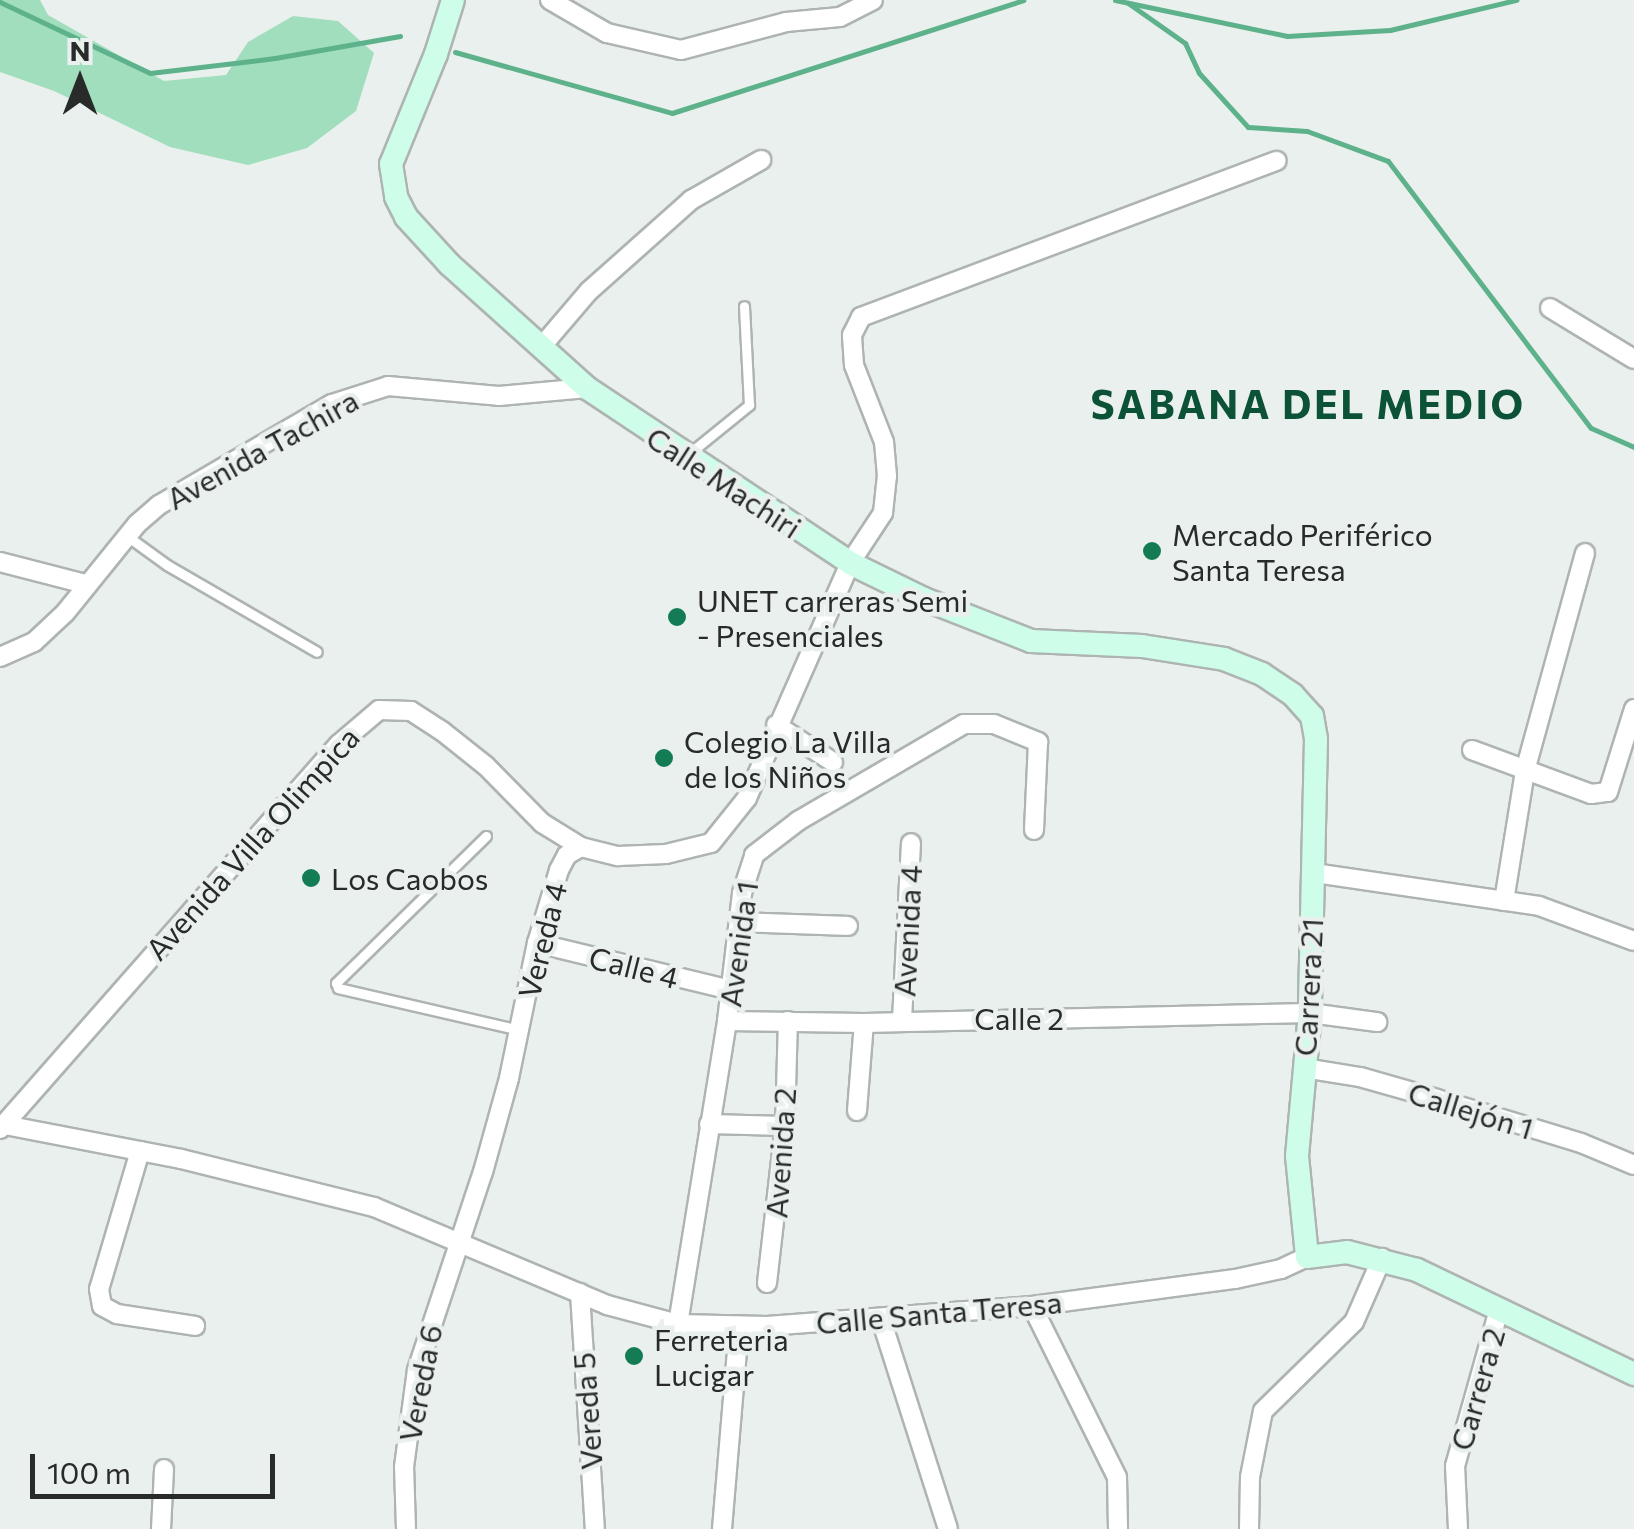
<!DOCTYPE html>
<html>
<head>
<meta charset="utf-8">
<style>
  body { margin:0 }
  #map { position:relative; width:1634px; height:1529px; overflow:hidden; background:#eaf0ed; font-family:Commissioner,sans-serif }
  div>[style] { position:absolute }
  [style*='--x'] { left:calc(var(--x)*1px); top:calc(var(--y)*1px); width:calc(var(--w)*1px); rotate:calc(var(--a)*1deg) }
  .green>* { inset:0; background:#a0debe }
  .stream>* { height:5px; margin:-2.5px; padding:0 2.5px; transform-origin:2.5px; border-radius:2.5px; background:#5db28b }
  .roads { filter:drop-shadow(2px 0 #aeb4b1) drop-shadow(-2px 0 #aeb4b1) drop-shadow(0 2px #aeb4b1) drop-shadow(0 -2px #aeb4b1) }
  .lane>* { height:9px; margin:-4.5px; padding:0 4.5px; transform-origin:4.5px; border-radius:4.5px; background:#fff }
  .street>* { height:18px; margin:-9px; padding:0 9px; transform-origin:9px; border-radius:9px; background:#fff }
  .secondary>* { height:22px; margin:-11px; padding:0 11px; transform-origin:11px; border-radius:11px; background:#cefde9 }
  .dots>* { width:28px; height:28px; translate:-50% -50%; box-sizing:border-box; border:5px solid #eaf0ed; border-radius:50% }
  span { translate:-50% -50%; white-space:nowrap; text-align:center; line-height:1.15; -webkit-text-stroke:9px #eaf0ed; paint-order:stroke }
  .street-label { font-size:30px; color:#292b2a }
  .poi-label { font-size:30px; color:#292b2a }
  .left { translate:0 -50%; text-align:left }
  .district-label { font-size:40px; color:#0b5237; font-weight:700; letter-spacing:2.5px }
  .north { position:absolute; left:30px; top:30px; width:100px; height:100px; -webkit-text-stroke:8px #eaf0ed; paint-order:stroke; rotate:0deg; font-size:28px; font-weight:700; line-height:40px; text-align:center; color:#292b2a }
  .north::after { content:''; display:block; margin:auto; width:35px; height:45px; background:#292b2a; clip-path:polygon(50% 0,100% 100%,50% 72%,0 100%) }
  .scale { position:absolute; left:30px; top:1454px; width:245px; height:45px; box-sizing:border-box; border:5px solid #292b2a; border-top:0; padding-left:12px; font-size:30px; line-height:35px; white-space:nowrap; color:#292b2a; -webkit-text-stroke:8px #eaf0ed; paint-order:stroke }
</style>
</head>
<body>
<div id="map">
  <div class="green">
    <div style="clip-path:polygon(0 0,40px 0,48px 15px,164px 81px,226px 75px,248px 42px,293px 16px,338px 21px,374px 53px,356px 111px,307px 148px,248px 165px,170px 147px,54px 91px,0 72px)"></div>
  </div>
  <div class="stream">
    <div style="--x:1115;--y:0;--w:176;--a:11.8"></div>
    <div style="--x:1287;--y:36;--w:103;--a:-3.3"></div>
    <div style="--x:1390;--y:30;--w:130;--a:-13.4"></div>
    <div style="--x:0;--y:2;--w:166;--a:25.3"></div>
    <div style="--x:150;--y:73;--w:126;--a:-6.8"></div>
    <div style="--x:275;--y:58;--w:127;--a:-10"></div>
    <div style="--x:1128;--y:3;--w:70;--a:35.1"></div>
    <div style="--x:1185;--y:43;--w:33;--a:65"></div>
    <div style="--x:1199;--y:73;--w:73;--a:47.8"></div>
    <div style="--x:1248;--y:127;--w:59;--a:3.9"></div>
    <div style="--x:1307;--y:131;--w:86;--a:20.3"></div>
    <div style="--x:1388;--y:161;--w:335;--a:52.8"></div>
    <div style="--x:1591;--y:428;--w:47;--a:23.8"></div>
    <div style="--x:455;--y:52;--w:225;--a:15.7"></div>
    <div style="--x:672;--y:113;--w:369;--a:-17.8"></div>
  </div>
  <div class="roads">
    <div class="lane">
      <div style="--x:691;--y:452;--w:75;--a:-39"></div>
      <div style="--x:749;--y:405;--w:99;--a:-92.9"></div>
      <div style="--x:127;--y:536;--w:49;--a:35.9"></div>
      <div style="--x:167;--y:565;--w:173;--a:30.1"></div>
      <div style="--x:486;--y:836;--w:210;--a:135.6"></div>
      <div style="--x:336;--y:983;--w:5;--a:68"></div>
      <div style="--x:338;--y:988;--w:187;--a:13"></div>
    </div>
    <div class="street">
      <div style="--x:550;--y:0;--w:66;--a:30.1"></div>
      <div style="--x:607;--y:33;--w:76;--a:12.9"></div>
      <div style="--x:681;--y:50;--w:109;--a:-14.9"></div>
      <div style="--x:786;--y:22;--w:54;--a:-5.3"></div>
      <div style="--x:840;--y:17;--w:37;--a:-27"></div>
      <div style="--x:1550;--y:308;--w:98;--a:31.3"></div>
      <div style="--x:542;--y:346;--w:72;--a:-49.5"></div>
      <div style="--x:589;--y:291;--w:137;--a:-41.7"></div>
      <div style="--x:691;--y:200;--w:81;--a:-29.7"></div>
      <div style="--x:0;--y:562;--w:88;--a:14.5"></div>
      <div style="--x:0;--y:657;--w:37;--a:-24"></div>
      <div style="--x:34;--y:642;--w:42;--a:-43.1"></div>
      <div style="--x:65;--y:613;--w:114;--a:-51"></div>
      <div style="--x:137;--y:524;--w:29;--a:-41"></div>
      <div style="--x:159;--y:505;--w:200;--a:-30.3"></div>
      <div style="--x:332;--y:404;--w:59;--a:-17.8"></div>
      <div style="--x:388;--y:386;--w:111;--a:5.1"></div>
      <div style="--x:499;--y:396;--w:88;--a:-5.2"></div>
      <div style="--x:776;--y:725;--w:68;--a:33"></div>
      <div style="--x:1472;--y:750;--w:127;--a:20.3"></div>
      <div style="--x:1591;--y:794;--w:17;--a:-7"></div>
      <div style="--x:1608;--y:792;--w:87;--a:-72.6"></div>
      <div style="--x:1314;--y:873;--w:227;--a:8.3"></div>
      <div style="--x:1539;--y:906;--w:101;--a:20.2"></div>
      <div style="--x:1504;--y:901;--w:132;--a:-80.8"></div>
      <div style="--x:1525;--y:771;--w:226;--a:-74.6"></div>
      <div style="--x:739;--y:922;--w:109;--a:2.1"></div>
      <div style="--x:537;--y:943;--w:200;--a:13.6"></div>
      <div style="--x:902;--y:1020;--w:177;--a:-87.1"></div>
      <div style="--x:727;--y:1021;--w:137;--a:0.8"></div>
      <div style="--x:864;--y:1023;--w:446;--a:-1.3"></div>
      <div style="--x:1310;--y:1013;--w:68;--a:7.7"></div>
      <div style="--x:1304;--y:1068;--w:57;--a:9.1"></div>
      <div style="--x:1360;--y:1077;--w:80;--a:15.9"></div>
      <div style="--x:1437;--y:1099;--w:151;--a:17"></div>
      <div style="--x:1581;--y:1143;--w:57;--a:22.5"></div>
      <div style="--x:857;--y:1111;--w:88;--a:-85.5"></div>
      <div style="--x:709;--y:1124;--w:76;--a:1.5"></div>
      <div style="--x:5;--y:1125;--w:179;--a:10.9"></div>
      <div style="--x:181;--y:1159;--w:199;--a:14"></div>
      <div style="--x:374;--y:1207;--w:253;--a:22.8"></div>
      <div style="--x:607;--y:1305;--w:73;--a:15"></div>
      <div style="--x:678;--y:1324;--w:89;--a:1.3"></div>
      <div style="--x:767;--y:1326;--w:266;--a:-4.3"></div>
      <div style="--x:1032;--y:1306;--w:205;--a:-7.6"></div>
      <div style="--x:1235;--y:1279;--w:47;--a:-12.3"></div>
      <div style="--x:1281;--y:1269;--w:29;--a:-25"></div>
      <div style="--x:0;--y:1129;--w:513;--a:-48.64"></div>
      <div style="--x:339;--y:744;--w:52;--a:-40.4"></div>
      <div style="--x:379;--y:710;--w:32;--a:2"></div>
      <div style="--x:411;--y:711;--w:37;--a:33"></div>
      <div style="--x:442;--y:731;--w:56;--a:38.5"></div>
      <div style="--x:486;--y:766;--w:80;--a:45.5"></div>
      <div style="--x:542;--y:823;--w:46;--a:31.6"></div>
      <div style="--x:581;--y:847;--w:38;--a:14"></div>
      <div style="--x:618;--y:856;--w:48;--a:-2.4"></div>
      <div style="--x:666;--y:854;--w:46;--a:-13.7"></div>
      <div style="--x:711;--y:843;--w:58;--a:-51.3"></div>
      <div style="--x:747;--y:798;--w:257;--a:-66.3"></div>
      <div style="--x:850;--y:563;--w:60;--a:-56.6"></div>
      <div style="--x:883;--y:513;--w:37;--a:-84"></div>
      <div style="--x:887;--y:476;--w:34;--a:-95"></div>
      <div style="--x:884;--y:442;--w:83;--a:-111.3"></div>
      <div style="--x:854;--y:365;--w:30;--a:-94"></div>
      <div style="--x:852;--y:335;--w:20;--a:-63"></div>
      <div style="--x:861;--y:317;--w:444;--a:-20.6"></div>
      <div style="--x:140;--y:1151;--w:144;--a:106.5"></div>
      <div style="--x:99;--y:1289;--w:17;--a:80"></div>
      <div style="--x:102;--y:1306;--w:17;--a:28"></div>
      <div style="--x:117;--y:1314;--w:79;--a:8.7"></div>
      <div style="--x:767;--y:1283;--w:158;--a:-83.5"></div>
      <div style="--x:785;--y:1126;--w:105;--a:-88.4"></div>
      <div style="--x:580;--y:1293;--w:236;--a:86.4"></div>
      <div style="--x:1032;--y:1306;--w:191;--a:63.6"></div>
      <div style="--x:1117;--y:1477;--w:52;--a:88.9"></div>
      <div style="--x:881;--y:1319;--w:220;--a:72.3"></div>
      <div style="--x:678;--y:1324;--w:307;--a:-80.8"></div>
      <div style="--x:727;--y:1021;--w:129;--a:-83.3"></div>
      <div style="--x:742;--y:893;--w:40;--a:-72"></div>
      <div style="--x:754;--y:855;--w:56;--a:-37.7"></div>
      <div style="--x:798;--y:821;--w:192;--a:-30.3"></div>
      <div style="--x:964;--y:724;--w:30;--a:0"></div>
      <div style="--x:994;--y:724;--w:48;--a:22.2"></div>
      <div style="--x:1038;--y:742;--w:88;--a:92.6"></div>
      <div style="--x:161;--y:1529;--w:60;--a:-87.1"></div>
      <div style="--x:406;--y:1529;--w:62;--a:-91.8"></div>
      <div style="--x:404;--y:1467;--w:98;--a:-82.4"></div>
      <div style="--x:417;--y:1370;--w:209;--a:-71.6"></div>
      <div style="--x:483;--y:1172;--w:98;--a:-74.5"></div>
      <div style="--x:509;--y:1078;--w:138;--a:-78.3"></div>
      <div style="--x:537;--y:943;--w:76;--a:-73.2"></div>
      <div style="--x:559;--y:870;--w:17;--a:-62"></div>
      <div style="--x:567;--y:855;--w:16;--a:-30"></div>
      <div style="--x:722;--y:1529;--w:204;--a:-85.2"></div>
      <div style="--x:1249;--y:1529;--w:52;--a:-88.9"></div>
      <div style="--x:1250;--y:1477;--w:67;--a:-78.9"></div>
      <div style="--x:1263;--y:1411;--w:127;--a:-44.4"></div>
      <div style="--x:1354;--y:1322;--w:70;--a:-66.4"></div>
      <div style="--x:1458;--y:1529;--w:63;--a:-92.7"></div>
      <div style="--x:1455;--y:1466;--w:163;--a:-74.3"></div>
    </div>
    <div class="secondary">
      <div style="--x:453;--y:0;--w:57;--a:107.5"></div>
      <div style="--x:436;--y:54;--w:119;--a:112.2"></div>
      <div style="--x:391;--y:164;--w:33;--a:81"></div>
      <div style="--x:396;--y:197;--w:22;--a:63"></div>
      <div style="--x:406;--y:217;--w:64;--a:47.5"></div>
      <div style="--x:449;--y:264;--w:186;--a:41.9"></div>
      <div style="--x:587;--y:388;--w:316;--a:33.6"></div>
      <div style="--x:850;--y:563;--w:82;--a:25.9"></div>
      <div style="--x:924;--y:599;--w:115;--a:21.4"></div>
      <div style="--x:1031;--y:641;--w:111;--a:2.6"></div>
      <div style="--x:1142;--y:646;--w:83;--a:9"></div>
      <div style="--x:1224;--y:659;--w:41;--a:21.5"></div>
      <div style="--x:1262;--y:674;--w:37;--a:34"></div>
      <div style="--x:1293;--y:695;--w:28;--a:48"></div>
      <div style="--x:1312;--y:716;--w:23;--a:80"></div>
      <div style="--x:1316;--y:739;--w:274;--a:91.3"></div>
      <div style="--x:1310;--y:1013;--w:144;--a:95.2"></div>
      <div style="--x:1297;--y:1156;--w:101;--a:84.3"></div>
      <div style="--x:1307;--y:1257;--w:40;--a:-7.1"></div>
      <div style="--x:1347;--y:1252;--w:72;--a:14.4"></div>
      <div style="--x:1417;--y:1270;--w:241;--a:25.6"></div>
    </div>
  </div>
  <div class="dots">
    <div style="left:1152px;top:551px;background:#147c55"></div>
    <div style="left:677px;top:617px;background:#147c55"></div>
    <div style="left:664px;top:758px;background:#147c55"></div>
    <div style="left:311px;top:878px;background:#147c55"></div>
    <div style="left:634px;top:1356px;background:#147c55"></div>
  </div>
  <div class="street-label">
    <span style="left:262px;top:449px;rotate:-29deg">Avenida Tachira</span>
    <span style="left:724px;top:482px;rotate:33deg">Calle Machiri</span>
    <span style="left:252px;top:843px;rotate:-48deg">Avenida Villa Olimpica</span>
    <span style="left:907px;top:931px;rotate:-87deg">Avenida 4</span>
    <span style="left:542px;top:940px;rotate:-76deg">Vereda 4</span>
    <span style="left:738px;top:944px;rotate:-82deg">Avenida 1</span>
    <span style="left:634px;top:967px;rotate:14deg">Calle 4</span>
    <span style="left:1308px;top:987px;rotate:-87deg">Carrera 21</span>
    <span style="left:1019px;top:1018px">Calle 2</span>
    <span style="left:1471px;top:1110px;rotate:17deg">Callejón 1</span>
    <span style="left:780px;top:1153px;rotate:-86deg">Avenida 2</span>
    <span style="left:939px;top:1312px;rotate:-5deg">Calle Santa Teresa</span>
    <span style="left:420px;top:1383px;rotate:-79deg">Vereda 6</span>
    <span style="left:1477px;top:1389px;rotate:-74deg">Carrera 2</span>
    <span style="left:587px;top:1411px;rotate:-94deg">Vereda 5</span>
  </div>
  <div class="poi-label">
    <span class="left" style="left:1172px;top:551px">Mercado Periférico<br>Santa Teresa</span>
    <span class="left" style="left:697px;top:617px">UNET carreras Semi<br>- Presenciales</span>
    <span class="left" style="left:684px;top:758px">Colegio La Villa<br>de los Niños</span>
    <span class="left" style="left:331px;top:878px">Los Caobos</span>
    <span class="left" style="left:654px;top:1356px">Ferreteria<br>Lucigar</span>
  </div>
  <div class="district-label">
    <span style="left:1308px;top:403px">SABANA DEL MEDIO</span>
  </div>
  <div class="north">N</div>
  <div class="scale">100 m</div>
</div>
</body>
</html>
